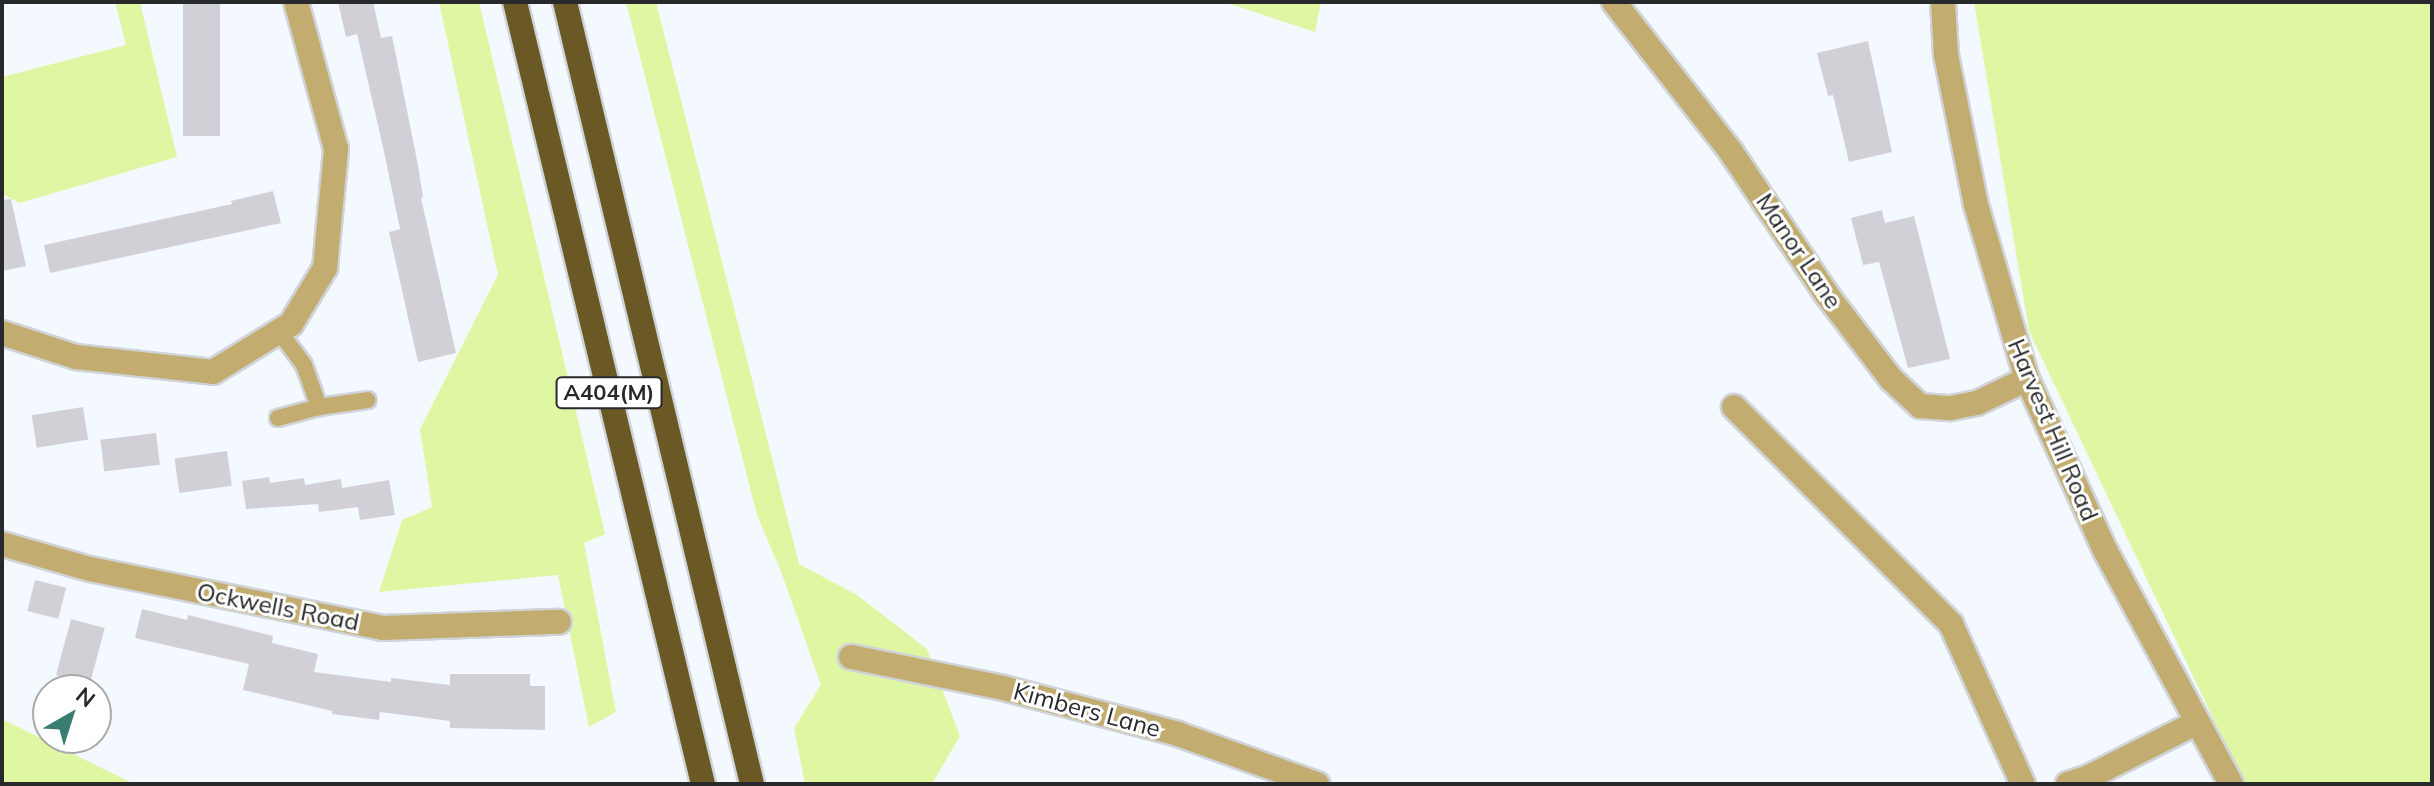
<!DOCTYPE html>
<html>
<head>
<meta charset="utf-8">
<style>
  body { margin:0 }
  #map { position:relative; width:2434px; height:786px; overflow:hidden; background:#f4f9ff; font-family:Mulish,sans-serif }
  div>[style] { position:absolute }
  [style*='--x'] { left:calc(var(--x)*1px); top:calc(var(--y)*1px); width:calc(var(--w)*1px); rotate:calc(var(--a)*1deg) }
  .green>* { inset:0; background:#dff6a3 }
  .building>* { inset:0; background:#d2d0d7; transform-origin:0 0 }
  .roads { filter:drop-shadow(2px 0 #cfd4d9) drop-shadow(-2px 0 #cfd4d9) drop-shadow(0 2px #cfd4d9) drop-shadow(0 -2px #cfd4d9) }
  .lane>* { height:16px; margin:-8px; padding:0 8px; transform-origin:8px; border-radius:8px; background:#c3ac70 }
  .street>* { height:24px; margin:-12px; padding:0 12px; transform-origin:12px; border-radius:12px; background:#c3ac70 }
  .highway>* { height:24px; margin:-12px; padding:0 12px; transform-origin:12px; border-radius:12px; background:#6b5925 }
  span { translate:-50% -50%; white-space:nowrap; text-align:center; line-height:1.15; -webkit-text-stroke:6px #fff; paint-order:stroke }
  .shield-label span { padding:2px 6px; background:#fff; border:2px solid; border-radius:6px; -webkit-text-stroke-width:0 }
  .shield-label { font-size:22px; color:#27292b; font-weight:700 }
  .street-label { font-size:24px; color:#27292b }
  .frame { position:absolute; inset:0; border:4px solid #27292b; pointer-events:none }
  .north { position:absolute; left:32px; top:674px; width:80px; height:80px; box-sizing:border-box; background:#fff; border:2px solid #a9a9aa; border-radius:50%; rotate:39deg; font-size:22px; font-weight:700; line-height:32px; text-align:center; color:#27292b }
  .north::after { content:''; display:block; margin:auto; width:28px; height:36px; background:#397d70; clip-path:polygon(50% 0,100% 100%,50% 72%,0 100%) }
</style>
</head>
<body>
<div id="map">
  <div class="green">
    <div style="clip-path:polygon(115px 2px,140px 2px,177px 157px,20px 203px,2px 194px,2px 77px,126px 45px)"></div>
    <div style="clip-path:polygon(439px 2px,479px 2px,605px 534px,584px 543px,616px 712px,589px 727px,558px 575px,379px 592px,402px 520px,432px 507px,420px 429px,498px 275px)"></div>
    <div style="clip-path:polygon(626px 2px,656px 2px,799px 564px,857px 595px,927px 649px,960px 736px,932px 784px,805px 784px,794px 728px,821px 685px,782px 574px,757px 515px)"></div>
    <div style="clip-path:polygon(1224px 2px,1321px 2px,1315px 32px)"></div>
    <div style="clip-path:polygon(1974px 2px,2432px 2px,2432px 784px,2246px 784px,2239px 773px,2029px 331px)"></div>
    <div style="clip-path:polygon(2px 719px,134px 784px,2px 784px)"></div>
  </div>
  <div class="building">
    <div style="left:183px;top:2px;width:37px;height:134px"></div>
    <div style="clip-path:polygon(338px 2px,373px 2px,381px 38px,392px 36px,418px 165px,423px 197px,421px 198px,456px 353px,418px 362px,389px 232px,400px 229px,383px 147px,357px 34px,346px 37px)"></div>
    <div style="clip-path:polygon(1868px 41px,1892px 152px,1849px 162px,1833px 95px,1828px 96px,1817px 53px)"></div>
    <div style="clip-path:polygon(273px 191px,281px 223px,50px 273px,44px 245px,232px 204px,231px 201px)"></div>
    <div style="clip-path:polygon(11px 199px,26px 266px,2px 271px,2px 200px)"></div>
    <div style="clip-path:polygon(1882px 210px,1885px 223px,1914px 216px,1950px 359px,1908px 368px,1879px 262px,1863px 265px,1851px 218px)"></div>
    <div style="left:83px;top:407px;width:33px;height:52px;rotate:81deg"></div>
    <div style="left:156px;top:433px;width:32px;height:56px;rotate:83deg"></div>
    <div style="left:227px;top:451px;width:35px;height:53px;rotate:82deg"></div>
    <div style="clip-path:polygon(269px 477px,270px 483px,304px 478px,305px 485px,341px 479px,342px 488px,389px 480px,395px 515px,360px 520px,358px 507px,319px 512px,318px 504px,246px 509px,242px 481px)"></div>
    <div style="left:35px;top:580px;width:32px;height:32px;rotate:14deg"></div>
    <div style="clip-path:polygon(142px 609px,187px 620px,188px 615px,273px 636px,272px 643px,318px 654px,314px 672px,391px 682px,391px 678px,450px 685px,450px 674px,530px 674px,530px 686px,545px 686px,545px 730px,450px 728px,450px 721px,380px 712px,379px 720px,332px 714px,332px 711px,243px 690px,249px 664px,135px 638px)"></div>
    <div style="left:71px;top:619px;width:35px;height:58px;rotate:15deg"></div>
  </div>
  <div class="roads">
    <div class="lane">
      <div style="--x:279;--y:331;--w:42;--a:53.7"></div>
      <div style="--x:304;--y:365;--w:45;--a:70.3"></div>
      <div style="--x:278;--y:418;--w:42;--a:-15"></div>
      <div style="--x:319;--y:407;--w:49;--a:-8.1"></div>
    </div>
    <div class="street">
      <div style="--x:1614;--y:2;--w:190;--a:52"></div>
      <div style="--x:1731;--y:152;--w:172;--a:56.1"></div>
      <div style="--x:1827;--y:295;--w:106;--a:52.7"></div>
      <div style="--x:1891;--y:379;--w:40;--a:43"></div>
      <div style="--x:1920;--y:406;--w:31;--a:4"></div>
      <div style="--x:1951;--y:408;--w:26;--a:-11"></div>
      <div style="--x:1977;--y:403;--w:55;--a:-25.6"></div>
      <div style="--x:1943;--y:2;--w:53;--a:86.8"></div>
      <div style="--x:1946;--y:55;--w:153;--a:78.7"></div>
      <div style="--x:1976;--y:205;--w:181;--a:73.7"></div>
      <div style="--x:2027;--y:379;--w:188;--a:65.5"></div>
      <div style="--x:2105;--y:550;--w:266;--a:61.7"></div>
      <div style="--x:2;--y:333;--w:78;--a:18"></div>
      <div style="--x:76;--y:357;--w:138;--a:6.2"></div>
      <div style="--x:213;--y:372;--w:92;--a:-31.6"></div>
      <div style="--x:291;--y:324;--w:66;--a:-58.7"></div>
      <div style="--x:325;--y:268;--w:120;--a:-84.7"></div>
      <div style="--x:336;--y:149;--w:152;--a:-105.2"></div>
      <div style="--x:1734;--y:407;--w:307;--a:45"></div>
      <div style="--x:1951;--y:624;--w:175;--a:65.8"></div>
      <div style="--x:2;--y:544;--w:91;--a:15.9"></div>
      <div style="--x:90;--y:569;--w:299;--a:11.4"></div>
      <div style="--x:383;--y:628;--w:176;--a:-2"></div>
      <div style="--x:851;--y:657;--w:155;--a:11.5"></div>
      <div style="--x:1003;--y:688;--w:181;--a:14.7"></div>
      <div style="--x:1178;--y:734;--w:148;--a:19.8"></div>
      <div style="--x:2068;--y:784;--w:22;--a:-18"></div>
      <div style="--x:2089;--y:777;--w:120;--a:-26.8"></div>
    </div>
    <div class="highway">
      <div style="--x:515;--y:2;--w:804;--a:76.48"></div>
      <div style="--x:565;--y:2;--w:804;--a:76.55"></div>
    </div>
  </div>
  <div class="shield-label">
    <span style="left:609px;top:393px">A404(M)</span>
  </div>
  <div class="street-label">
    <span style="left:1799px;top:251px;rotate:56deg">Manor Lane</span>
    <span style="left:2053px;top:430px;rotate:67deg">Harvest Hill Road</span>
    <span style="left:278px;top:607px;rotate:11deg">Ockwells Road</span>
    <span style="left:1087px;top:710px;rotate:15deg">Kimbers Lane</span>
  </div>
  <div class="frame"></div>
  <div class="north">N</div>
</div>
</body>
</html>
